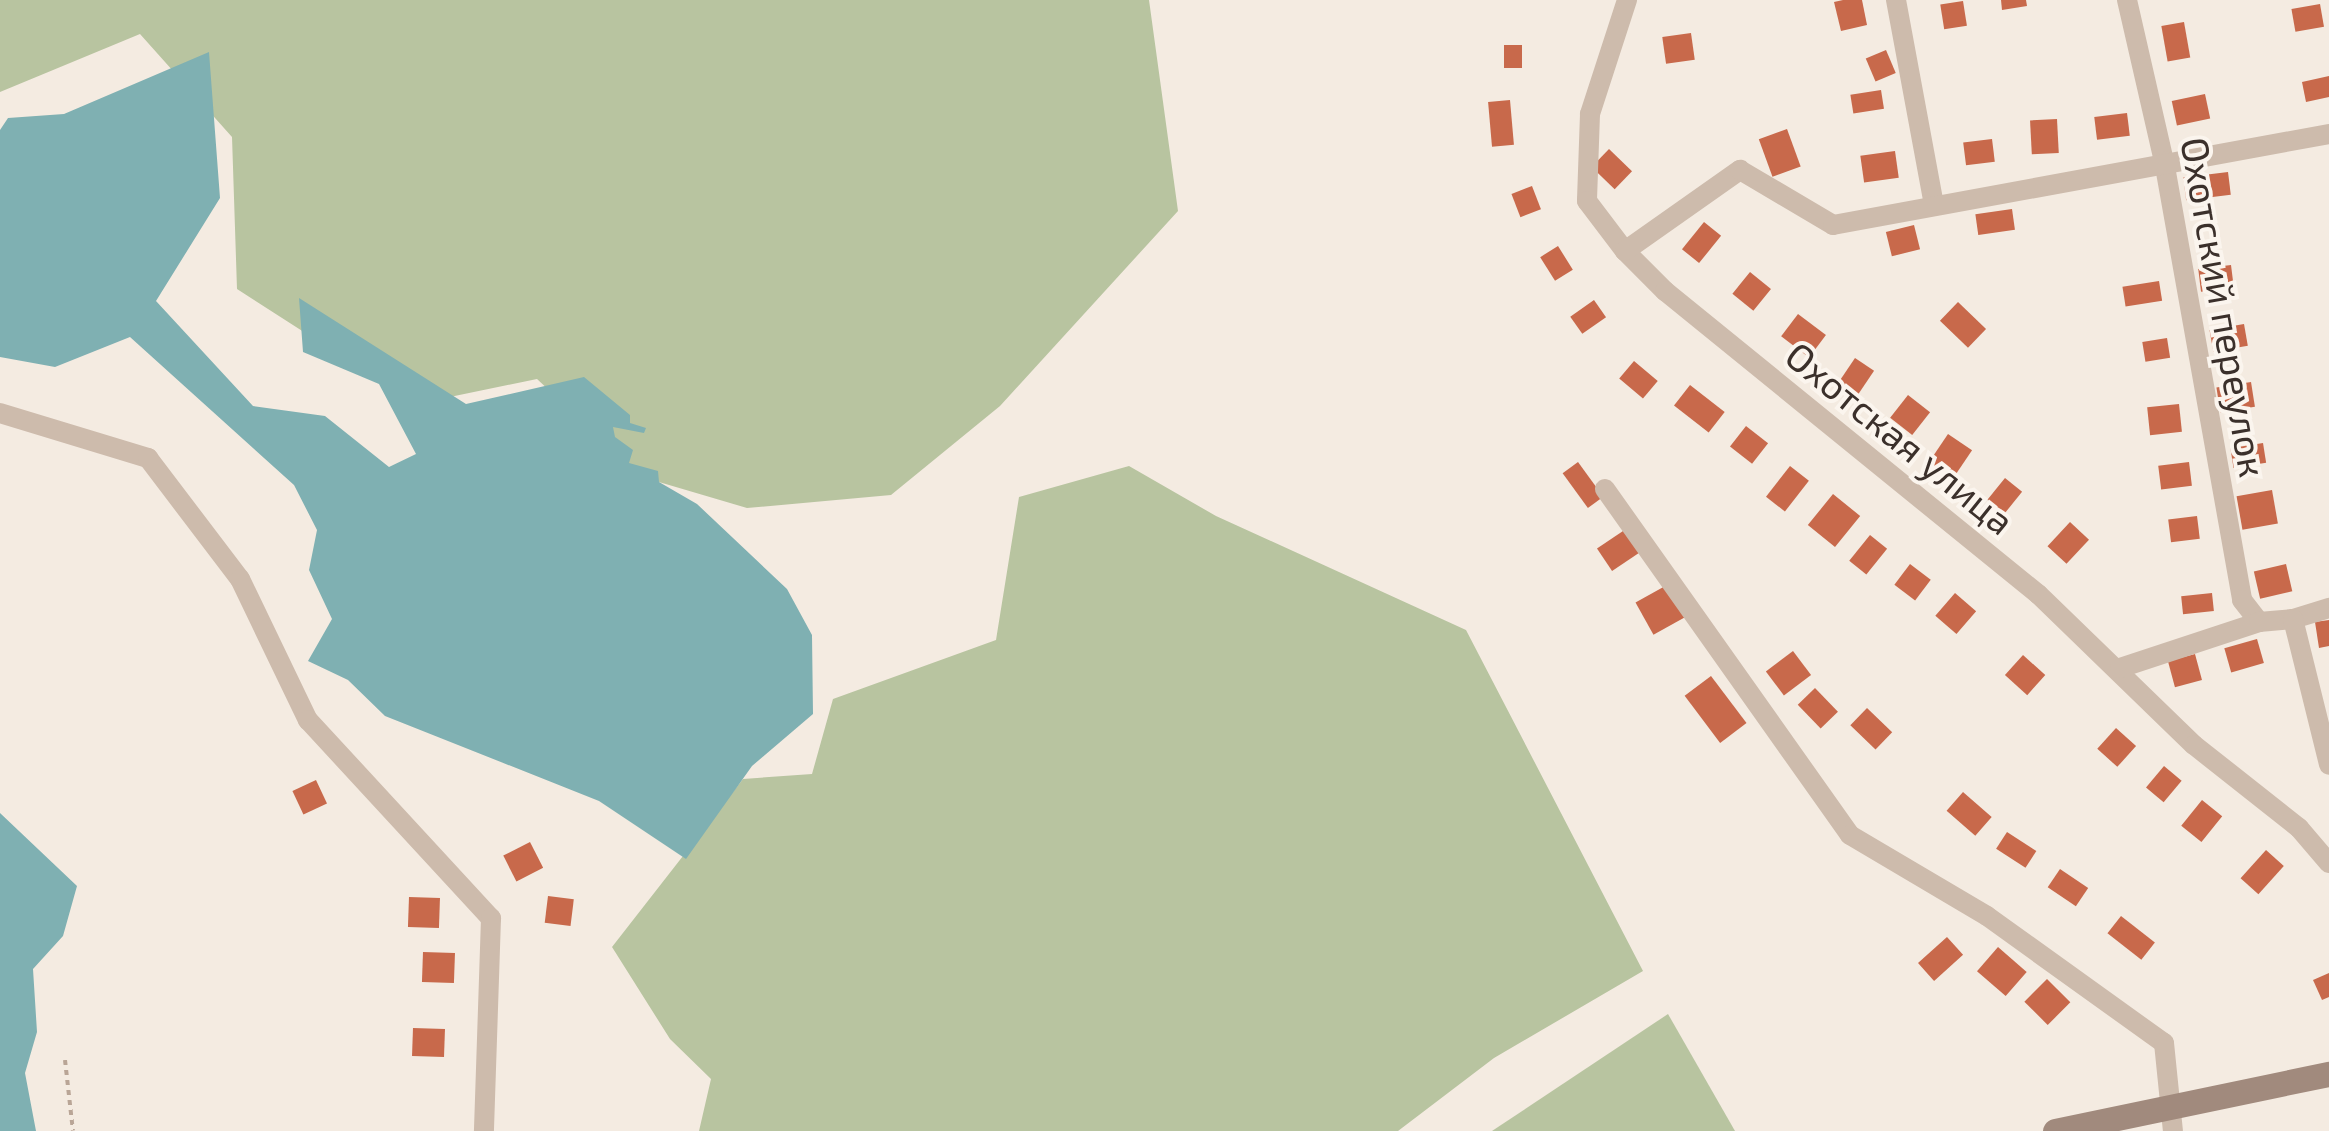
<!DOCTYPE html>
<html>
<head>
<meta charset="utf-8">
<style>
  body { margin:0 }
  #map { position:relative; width:2329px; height:1131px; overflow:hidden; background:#f4ebe1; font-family:"Exo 2",sans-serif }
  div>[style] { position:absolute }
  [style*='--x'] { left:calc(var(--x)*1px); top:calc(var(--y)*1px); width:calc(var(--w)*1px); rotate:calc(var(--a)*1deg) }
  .green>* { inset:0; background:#b8c4a0 }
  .water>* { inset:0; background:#7fb0b2 }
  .building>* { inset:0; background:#c8694b; transform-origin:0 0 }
  .path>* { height:4px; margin-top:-2px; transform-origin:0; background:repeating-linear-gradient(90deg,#b9a596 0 5px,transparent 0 10px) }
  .street>* { height:20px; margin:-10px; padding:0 10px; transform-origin:10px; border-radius:10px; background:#cdbbac }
  .secondary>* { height:25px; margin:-12.5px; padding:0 12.5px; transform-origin:12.5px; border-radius:12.5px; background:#a18a7d }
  span { translate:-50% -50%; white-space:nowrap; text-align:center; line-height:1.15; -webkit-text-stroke:8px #fbf5ee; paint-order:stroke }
  .street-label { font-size:38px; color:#3b302b }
</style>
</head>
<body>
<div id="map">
  <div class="green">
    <div style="clip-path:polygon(0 0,1149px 0,1178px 211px,1000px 406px,891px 495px,747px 508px,642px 477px,537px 379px,416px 404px,237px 289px,232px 137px,140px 34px,0 92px)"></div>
    <div style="clip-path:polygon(1129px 466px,1216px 516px,1466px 630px,1643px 971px,1494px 1058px,1398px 1131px,699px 1131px,711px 1079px,670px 1039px,612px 947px,743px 779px,812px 774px,833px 699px,996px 640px,1019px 497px)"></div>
    <div style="clip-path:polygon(1668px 1014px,1735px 1131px,1492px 1131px,1498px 1127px)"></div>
  </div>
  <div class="water">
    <div style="clip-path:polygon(209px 52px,220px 198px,156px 301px,253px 406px,325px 416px,389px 467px,416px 454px,379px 384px,303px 352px,299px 298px,466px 404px,584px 377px,630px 415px,630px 423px,646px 428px,644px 433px,613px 427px,615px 437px,633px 450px,629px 463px,658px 471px,659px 482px,697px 504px,787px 589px,812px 635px,813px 714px,752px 766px,686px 859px,599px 801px,385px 716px,348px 680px,308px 661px,332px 619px,309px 570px,317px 530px,294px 485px,130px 337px,55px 367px,0 357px,0 130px,8px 118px,64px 114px)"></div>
    <div style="clip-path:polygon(0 813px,77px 886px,63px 936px,33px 969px,37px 1032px,25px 1073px,36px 1131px,0 1131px)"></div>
  </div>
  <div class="building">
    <div style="clip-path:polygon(1843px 0,1862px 0,1867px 25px,1841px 31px,1834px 2px)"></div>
    <div style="clip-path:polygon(2001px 0,2026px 0,2027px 6px,2002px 10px)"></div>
    <div style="left:1963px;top:1px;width:25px;height:23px;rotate:81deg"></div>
    <div style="left:2320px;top:4px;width:23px;height:29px;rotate:80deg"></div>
    <div style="left:2184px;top:22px;width:36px;height:23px;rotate:80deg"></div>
    <div style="left:1691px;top:33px;width:27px;height:29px;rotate:82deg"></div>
    <div style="left:1522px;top:45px;width:23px;height:18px;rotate:90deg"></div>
    <div style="left:1886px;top:50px;width:25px;height:22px;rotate:67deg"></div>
    <div style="clip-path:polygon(2329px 76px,2329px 97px,2306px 102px,2302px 82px)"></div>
    <div style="left:1881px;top:90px;width:19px;height:31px;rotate:81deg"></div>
    <div style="left:2205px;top:94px;width:25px;height:34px;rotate:78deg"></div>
    <div style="left:1510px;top:100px;width:45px;height:22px;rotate:85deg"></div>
    <div style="left:2127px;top:113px;width:23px;height:33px;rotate:83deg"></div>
    <div style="left:2057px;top:119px;width:34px;height:27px;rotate:87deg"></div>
    <div style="left:1787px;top:129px;width:40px;height:30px;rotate:70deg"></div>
    <div style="left:1992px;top:139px;width:23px;height:29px;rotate:83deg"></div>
    <div style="left:1609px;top:149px;width:32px;height:25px;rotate:44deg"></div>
    <div style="left:1895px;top:151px;width:27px;height:35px;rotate:82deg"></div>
    <div style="left:2228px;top:172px;width:23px;height:45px;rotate:83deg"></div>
    <div style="left:1532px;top:186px;width:25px;height:22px;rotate:69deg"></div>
    <div style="left:2012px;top:209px;width:21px;height:37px;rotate:82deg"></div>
    <div style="left:1704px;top:222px;width:22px;height:35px;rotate:39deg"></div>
    <div style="left:1914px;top:225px;width:25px;height:29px;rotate:76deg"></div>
    <div style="left:1558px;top:246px;width:28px;height:21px;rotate:58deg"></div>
    <div style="left:2231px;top:265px;width:23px;height:33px;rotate:83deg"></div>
    <div style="left:1750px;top:272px;width:27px;height:28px;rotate:39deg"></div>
    <div style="left:2159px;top:281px;width:20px;height:37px;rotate:81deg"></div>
    <div style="left:1594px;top:300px;width:21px;height:29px;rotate:55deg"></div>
    <div style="left:1958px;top:302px;width:39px;height:26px;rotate:44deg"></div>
    <div style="left:1798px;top:314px;width:35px;height:28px;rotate:37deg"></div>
    <div style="left:2244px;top:324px;width:22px;height:35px;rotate:80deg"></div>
    <div style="left:2167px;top:338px;width:20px;height:25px;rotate:81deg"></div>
    <div style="left:1855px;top:358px;width:23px;height:31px;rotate:34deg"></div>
    <div style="left:1634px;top:361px;width:31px;height:23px;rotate:40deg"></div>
    <div style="left:2251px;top:382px;width:25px;height:35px;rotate:81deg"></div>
    <div style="left:1690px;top:385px;width:44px;height:26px;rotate:38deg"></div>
    <div style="left:1908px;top:395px;width:28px;height:29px;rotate:38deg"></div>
    <div style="left:2179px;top:404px;width:28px;height:32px;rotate:84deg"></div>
    <div style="left:1746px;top:426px;width:28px;height:26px;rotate:38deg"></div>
    <div style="left:1948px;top:434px;width:29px;height:35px;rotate:34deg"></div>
    <div style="left:2263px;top:443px;width:20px;height:33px;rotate:81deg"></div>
    <div style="left:1578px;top:462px;width:43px;height:19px;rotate:54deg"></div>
    <div style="left:2189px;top:462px;width:24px;height:31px;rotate:83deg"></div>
    <div style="left:1790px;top:466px;width:24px;height:39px;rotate:38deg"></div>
    <div style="left:2005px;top:478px;width:22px;height:28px;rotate:39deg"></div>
    <div style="left:2272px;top:490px;width:34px;height:36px;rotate:80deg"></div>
    <div style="left:1833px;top:494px;width:35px;height:40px;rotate:39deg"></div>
    <div style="left:2197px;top:516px;width:23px;height:29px;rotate:83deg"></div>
    <div style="left:2070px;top:522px;width:26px;height:33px;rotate:43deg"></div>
    <div style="left:1626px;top:529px;width:27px;height:35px;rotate:56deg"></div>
    <div style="left:1870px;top:535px;width:22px;height:33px;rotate:39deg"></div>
    <div style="left:1910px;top:564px;width:26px;height:26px;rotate:37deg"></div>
    <div style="left:2286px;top:564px;width:28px;height:33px;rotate:77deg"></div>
    <div style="left:1667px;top:585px;width:37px;height:36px;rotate:61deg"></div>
    <div style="left:1955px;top:593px;width:28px;height:30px;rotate:41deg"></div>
    <div style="left:2212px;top:593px;width:18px;height:31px;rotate:84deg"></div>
    <div style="clip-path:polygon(2329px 620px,2329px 646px,2319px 648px,2315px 622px)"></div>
    <div style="left:2257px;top:639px;width:25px;height:34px;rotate:74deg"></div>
    <div style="left:1793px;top:651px;width:30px;height:34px;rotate:53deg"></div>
    <div style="left:2195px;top:654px;width:27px;height:28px;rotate:75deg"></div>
    <div style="left:2023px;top:655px;width:30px;height:27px;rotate:42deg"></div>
    <div style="left:1711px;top:676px;width:59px;height:33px;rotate:53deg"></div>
    <div style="left:1815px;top:688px;width:33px;height:24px;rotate:46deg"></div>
    <div style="left:1867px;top:708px;width:35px;height:24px;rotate:44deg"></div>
    <div style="left:2116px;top:728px;width:27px;height:28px;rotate:42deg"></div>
    <div style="left:2164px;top:766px;width:23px;height:28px;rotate:40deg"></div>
    <div style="left:316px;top:780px;width:26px;height:26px;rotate:65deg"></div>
    <div style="left:1963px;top:792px;width:38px;height:25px;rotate:41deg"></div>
    <div style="left:2202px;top:800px;width:26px;height:33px;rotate:39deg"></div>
    <div style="left:2007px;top:832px;width:35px;height:20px;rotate:33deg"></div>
    <div style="left:530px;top:842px;width:29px;height:30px;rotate:63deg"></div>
    <div style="left:2266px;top:850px;width:24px;height:38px;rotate:42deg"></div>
    <div style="left:2060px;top:869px;width:34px;height:22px;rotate:34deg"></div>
    <div style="left:548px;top:896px;width:26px;height:27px;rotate:7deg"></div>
    <div style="left:409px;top:897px;width:31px;height:30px;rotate:2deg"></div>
    <div style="left:2121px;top:916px;width:43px;height:22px;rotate:38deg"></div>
    <div style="left:1947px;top:937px;width:24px;height:39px;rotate:48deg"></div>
    <div style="left:1998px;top:947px;width:38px;height:32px;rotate:41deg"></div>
    <div style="left:423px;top:952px;width:32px;height:30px;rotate:2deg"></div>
    <div style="clip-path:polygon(2329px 973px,2329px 997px,2322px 1000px,2313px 980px)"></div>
    <div style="left:2047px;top:979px;width:33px;height:32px;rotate:45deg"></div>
    <div style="left:413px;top:1028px;width:32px;height:28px;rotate:2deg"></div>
  </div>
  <div class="path">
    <div style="--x:65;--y:1060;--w:71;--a:83.6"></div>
  </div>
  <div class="street">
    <div style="--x:1627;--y:0;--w:120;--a:108"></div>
    <div style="--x:1590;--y:114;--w:87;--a:92"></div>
    <div style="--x:1587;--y:201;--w:63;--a:52.8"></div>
    <div style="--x:1625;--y:251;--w:57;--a:45"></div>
    <div style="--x:1665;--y:291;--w:481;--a:39.1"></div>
    <div style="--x:2038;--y:594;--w:217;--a:44.1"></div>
    <div style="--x:2194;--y:745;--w:134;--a:38.3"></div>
    <div style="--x:2299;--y:828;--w:46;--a:49.4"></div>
    <div style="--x:1896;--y:0;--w:209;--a:79.5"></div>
    <div style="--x:2127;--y:0;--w:165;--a:77.1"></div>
    <div style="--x:2164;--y:161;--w:446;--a:79.9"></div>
    <div style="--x:2242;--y:600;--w:28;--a:52"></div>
    <div style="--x:1625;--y:251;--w:141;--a:-35.2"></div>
    <div style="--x:1740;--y:170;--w:108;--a:30.6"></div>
    <div style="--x:1833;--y:225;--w:504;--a:-10.4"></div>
    <div style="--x:0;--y:413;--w:155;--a:16.9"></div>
    <div style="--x:148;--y:458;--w:152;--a:52.8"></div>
    <div style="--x:240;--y:579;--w:157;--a:64.3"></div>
    <div style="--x:308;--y:720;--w:270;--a:47.3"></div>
    <div style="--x:491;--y:918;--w:213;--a:91.9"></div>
    <div style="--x:1605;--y:489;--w:424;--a:54.7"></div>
    <div style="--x:1850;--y:835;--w:159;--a:30.6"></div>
    <div style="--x:1987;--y:916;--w:218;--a:35.7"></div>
    <div style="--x:2164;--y:1043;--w:88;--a:84.2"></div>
    <div style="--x:2293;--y:619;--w:38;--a:-17"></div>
    <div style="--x:2120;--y:668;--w:146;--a:-18.3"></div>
    <div style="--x:2259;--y:622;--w:34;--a:-5"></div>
    <div style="--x:2293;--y:619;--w:150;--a:76.1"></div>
  </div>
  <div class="secondary">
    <div style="--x:2055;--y:1131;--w:280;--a:-11.8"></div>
  </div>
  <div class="street-label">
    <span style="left:2224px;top:307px;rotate:80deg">Охотский переулок</span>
    <span style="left:1900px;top:438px;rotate:39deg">Охотская улица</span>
  </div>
</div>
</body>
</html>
